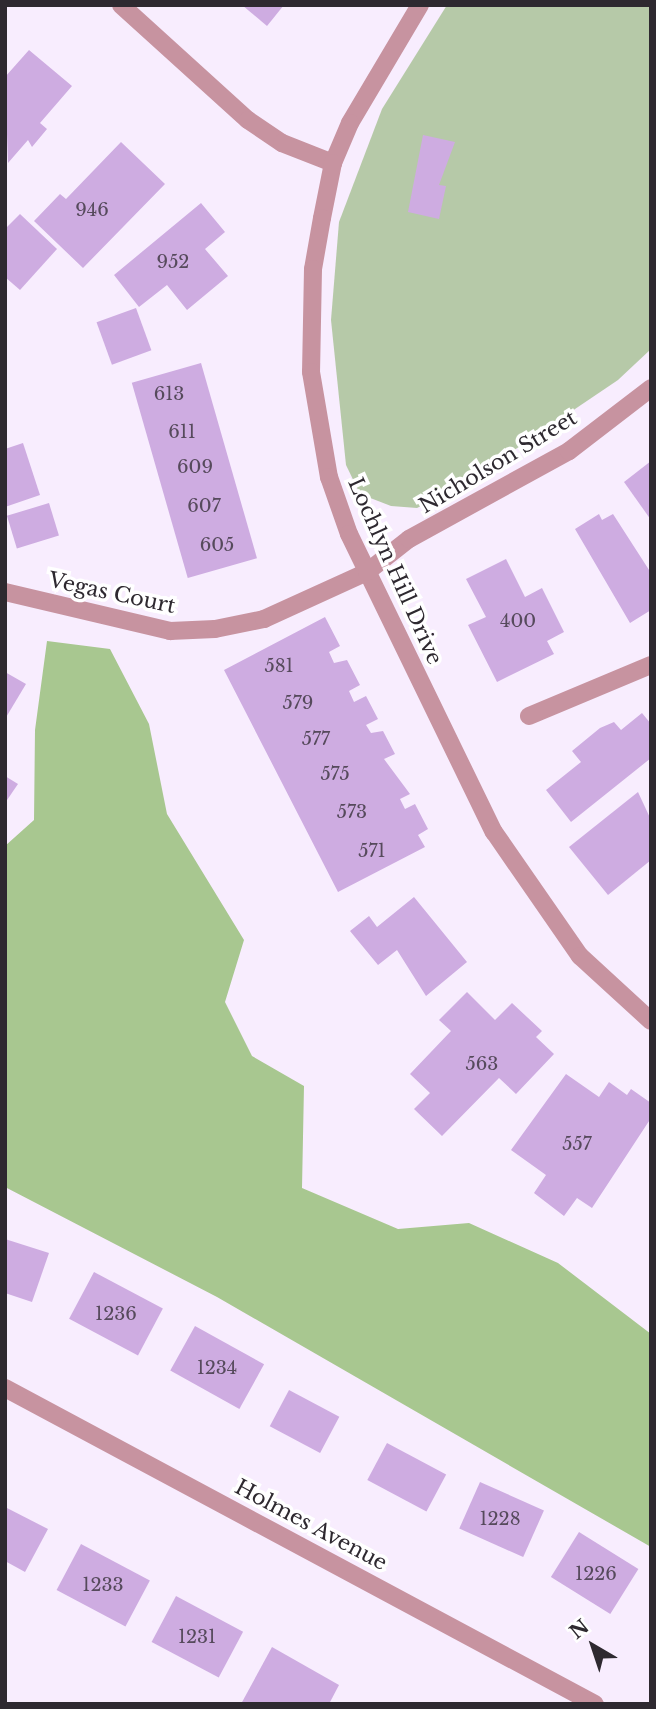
<!DOCTYPE html>
<html>
<head>
<meta charset="utf-8">
<style>
  body { margin:0 }
  #map { position:relative; width:656px; height:1709px; overflow:hidden; background:#f8edfe; font-family:"Libre Baskerville",serif }
  div>[style] { position:absolute }
  [style*='--x'] { left:calc(var(--x)*1px); top:calc(var(--y)*1px); width:calc(var(--w)*1px); rotate:calc(var(--a)*1deg) }
  .green>* { inset:0; background:#b6c9a8 }
  .forest>* { inset:0; background:#a8c790 }
  .building>* { inset:0; background:#ceace1; transform-origin:0 0 }
  .service>* { height:18px; margin:-9px; padding:0 9px; transform-origin:9px; border-radius:9px; background:#c793a0 }
  .minor>* { height:18px; margin:-9px; padding:0 9px; transform-origin:9px; border-radius:9px; background:#c793a0 }
  span { translate:-50% -50%; white-space:nowrap; text-align:center; line-height:1.15; -webkit-text-stroke:7px #fff; paint-order:stroke }
  .number-label { font-size:18px; color:#564a5c }
  .number-label span { -webkit-text-stroke-width:0 }
  .street-label { font-size:21px; color:#2e2930 }
  .frame { position:absolute; inset:0; border:7px solid #2e2930; pointer-events:none }
  .north { position:absolute; left:558px; top:1611px; width:70px; height:70px; -webkit-text-stroke:5px #fff; paint-order:stroke; rotate:321deg; font-size:19px; font-weight:700; line-height:28px; text-align:center; color:#2e2930 }
  .north::after { content:''; display:block; margin:auto; width:24px; height:32px; background:#2e2930; clip-path:polygon(50% 0,100% 100%,50% 72%,0 100%) }
</style>
</head>
<body>
<div id="map">
  <div class="green">
    <div style="clip-path:polygon(447px 5px,651px 5px,651px 349px,618px 380px,458px 488px,417px 508px,391px 506px,360px 494px,346px 465px,331px 320px,339px 222px,382px 109px)"></div>
  </div>
  <div class="forest">
    <div style="clip-path:polygon(47px 641px,110px 649px,149px 724px,167px 814px,244px 940px,225px 1002px,252px 1056px,304px 1086px,302px 1188px,398px 1229px,469px 1223px,558px 1263px,651px 1334px,651px 1547px,217px 1297px,5px 1187px,5px 846px,34px 820px,35px 730px)"></div>
  </div>
  <div class="building">
    <div style="clip-path:polygon(242px 5px,284px 5px,267px 26px)"></div>
    <div style="clip-path:polygon(29px 50px,72px 86px,40px 123px,47px 129px,32px 147px,28px 140px,8px 163px,5px 77px)"></div>
    <div style="clip-path:polygon(423px 135px,455px 142px,439px 185px,446px 186px,439px 219px,408px 212px)"></div>
    <div style="clip-path:polygon(121px 142px,165px 184px,83px 268px,34px 221px,60px 194px,66px 199px)"></div>
    <div style="clip-path:polygon(201px 203px,225px 232px,205px 249px,228px 276px,187px 310px,167px 285px,139px 307px,114px 275px)"></div>
    <div style="clip-path:polygon(20px 214px,57px 249px,20px 290px,5px 277px,5px 229px)"></div>
    <div style="left:136px;top:308px;width:45px;height:42px;rotate:70deg"></div>
    <div style="left:201px;top:363px;width:203px;height:72px;rotate:74deg"></div>
    <div style="clip-path:polygon(23px 443px,40px 495px,5px 507px,5px 449px)"></div>
    <div style="clip-path:polygon(651px 461px,651px 520px,624px 482px)"></div>
    <div style="left:49px;top:503px;width:34px;height:44px;rotate:73deg"></div>
    <div style="clip-path:polygon(599px 514px,602px 520px,613px 514px,651px 573px,651px 610px,630px 623px,575px 529px)"></div>
    <div style="clip-path:polygon(506px 559px,525px 597px,542px 588px,564px 632px,547px 641px,554px 654px,497px 682px,468px 625px,486px 617px,466px 579px)"></div>
    <div style="clip-path:polygon(325px 617px,340px 646px,329px 652px,334px 663px,347px 660px,360px 685px,349px 691px,354px 702px,366px 696px,378px 719px,366px 725px,371px 733px,383px 731px,395px 754px,384px 759px,410px 794px,400px 799px,405px 809px,415px 804px,428px 829px,418px 835px,425px 847px,338px 892px,224px 670px)"></div>
    <div style="clip-path:polygon(5px 672px,26px 684px,5px 719px)"></div>
    <div style="clip-path:polygon(642px 713px,651px 724px,651px 758px,571px 822px,546px 790px,581px 762px,572px 751px,600px 728px,614px 722px,621px 730px)"></div>
    <div style="clip-path:polygon(5px 776px,18px 784px,5px 803px)"></div>
    <div style="clip-path:polygon(638px 792px,651px 820px,651px 860px,608px 895px,569px 847px)"></div>
    <div style="clip-path:polygon(414px 897px,467px 962px,426px 996px,397px 950px,378px 965px,350px 931px,369px 916px,377px 927px)"></div>
    <div style="clip-path:polygon(467px 992px,495px 1020px,512px 1003px,542px 1031px,536px 1037px,554px 1054px,516px 1094px,499px 1078px,442px 1136px,414px 1109px,430px 1093px,410px 1074px,451px 1031px,439px 1020px)"></div>
    <div style="clip-path:polygon(566px 1074px,599px 1097px,609px 1082px,627px 1095px,631px 1089px,651px 1103px,651px 1118px,592px 1208px,577px 1198px,564px 1216px,534px 1193px,546px 1175px,511px 1150px)"></div>
    <div style="clip-path:polygon(5px 1239px,49px 1253px,32px 1302px,5px 1293px)"></div>
    <div style="left:94px;top:1272px;width:78px;height:53px;rotate:28deg"></div>
    <div style="left:195px;top:1326px;width:79px;height:51px;rotate:29deg"></div>
    <div style="left:289px;top:1390px;width:57px;height:41px;rotate:28deg"></div>
    <div style="left:387px;top:1443px;width:67px;height:42px;rotate:28deg"></div>
    <div style="left:480px;top:1482px;width:70px;height:51px;rotate:24deg"></div>
    <div style="clip-path:polygon(5px 1507px,48px 1529px,25px 1572px,5px 1561px)"></div>
    <div style="left:579px;top:1532px;width:70px;height:53px;rotate:32deg"></div>
    <div style="left:81px;top:1544px;width:78px;height:52px;rotate:28deg"></div>
    <div style="left:176px;top:1596px;width:76px;height:52px;rotate:28deg"></div>
    <div style="clip-path:polygon(272px 1647px,339px 1685px,329px 1704px,241px 1704px)"></div>
  </div>
  <div class="service">
    <div style="--x:5;--y:592;--w:170;--a:13.3"></div>
    <div style="--x:170;--y:631;--w:45;--a:-2.5"></div>
    <div style="--x:215;--y:629;--w:50;--a:-11.5"></div>
    <div style="--x:264;--y:619;--w:113;--a:-24.5"></div>
    <div style="--x:529;--y:716;--w:132;--a:-22.7"></div>
  </div>
  <div class="minor">
    <div style="--x:121;--y:5;--w:171;--a:42.2"></div>
    <div style="--x:248;--y:120;--w:41;--a:34.1"></div>
    <div style="--x:282;--y:143;--w:55;--a:21.4"></div>
    <div style="--x:420;--y:5;--w:137;--a:120.7"></div>
    <div style="--x:350;--y:123;--w:43;--a:113"></div>
    <div style="--x:333;--y:163;--w:56;--a:101.3"></div>
    <div style="--x:322;--y:218;--w:52;--a:100"></div>
    <div style="--x:313;--y:269;--w:103;--a:91.1"></div>
    <div style="--x:311;--y:372;--w:107;--a:80.3"></div>
    <div style="--x:329;--y:477;--w:60;--a:70.7"></div>
    <div style="--x:349;--y:534;--w:331;--a:64.1"></div>
    <div style="--x:494;--y:832;--w:151;--a:55.3"></div>
    <div style="--x:580;--y:956;--w:96;--a:42.5"></div>
    <div style="--x:367;--y:572;--w:53;--a:-38.2"></div>
    <div style="--x:409;--y:539;--w:183;--a:-28.8"></div>
    <div style="--x:569;--y:451;--w:103;--a:-37.5"></div>
    <div style="--x:5;--y:1388;--w:669;--a:28.17"></div>
  </div>
  <div class="number-label">
    <span style="left:92px;top:210px">946</span>
    <span style="left:173px;top:262px">952</span>
    <span style="left:169px;top:394px">613</span>
    <span style="left:182px;top:432px">611</span>
    <span style="left:195px;top:467px">609</span>
    <span style="left:204px;top:506px">607</span>
    <span style="left:217px;top:545px">605</span>
    <span style="left:518px;top:621px">400</span>
    <span style="left:279px;top:666px">581</span>
    <span style="left:298px;top:703px">579</span>
    <span style="left:316px;top:739px">577</span>
    <span style="left:335px;top:774px">575</span>
    <span style="left:352px;top:812px">573</span>
    <span style="left:372px;top:851px">571</span>
    <span style="left:482px;top:1064px">563</span>
    <span style="left:577px;top:1144px">557</span>
    <span style="left:116px;top:1314px">1236</span>
    <span style="left:217px;top:1368px">1234</span>
    <span style="left:500px;top:1519px">1228</span>
    <span style="left:596px;top:1574px">1226</span>
    <span style="left:103px;top:1585px">1233</span>
    <span style="left:197px;top:1637px">1231</span>
  </div>
  <div class="street-label">
    <span style="left:498px;top:462px;rotate:-31deg">Nicholson Street</span>
    <span style="left:395px;top:571px;rotate:66deg">Lochlyn Hill Drive</span>
    <span style="left:112px;top:593px;rotate:12deg">Vegas Court</span>
    <span style="left:311px;top:1525px;rotate:28deg">Holmes Avenue</span>
  </div>
  <div class="frame"></div>
  <div class="north">N</div>
</div>
</body>
</html>
